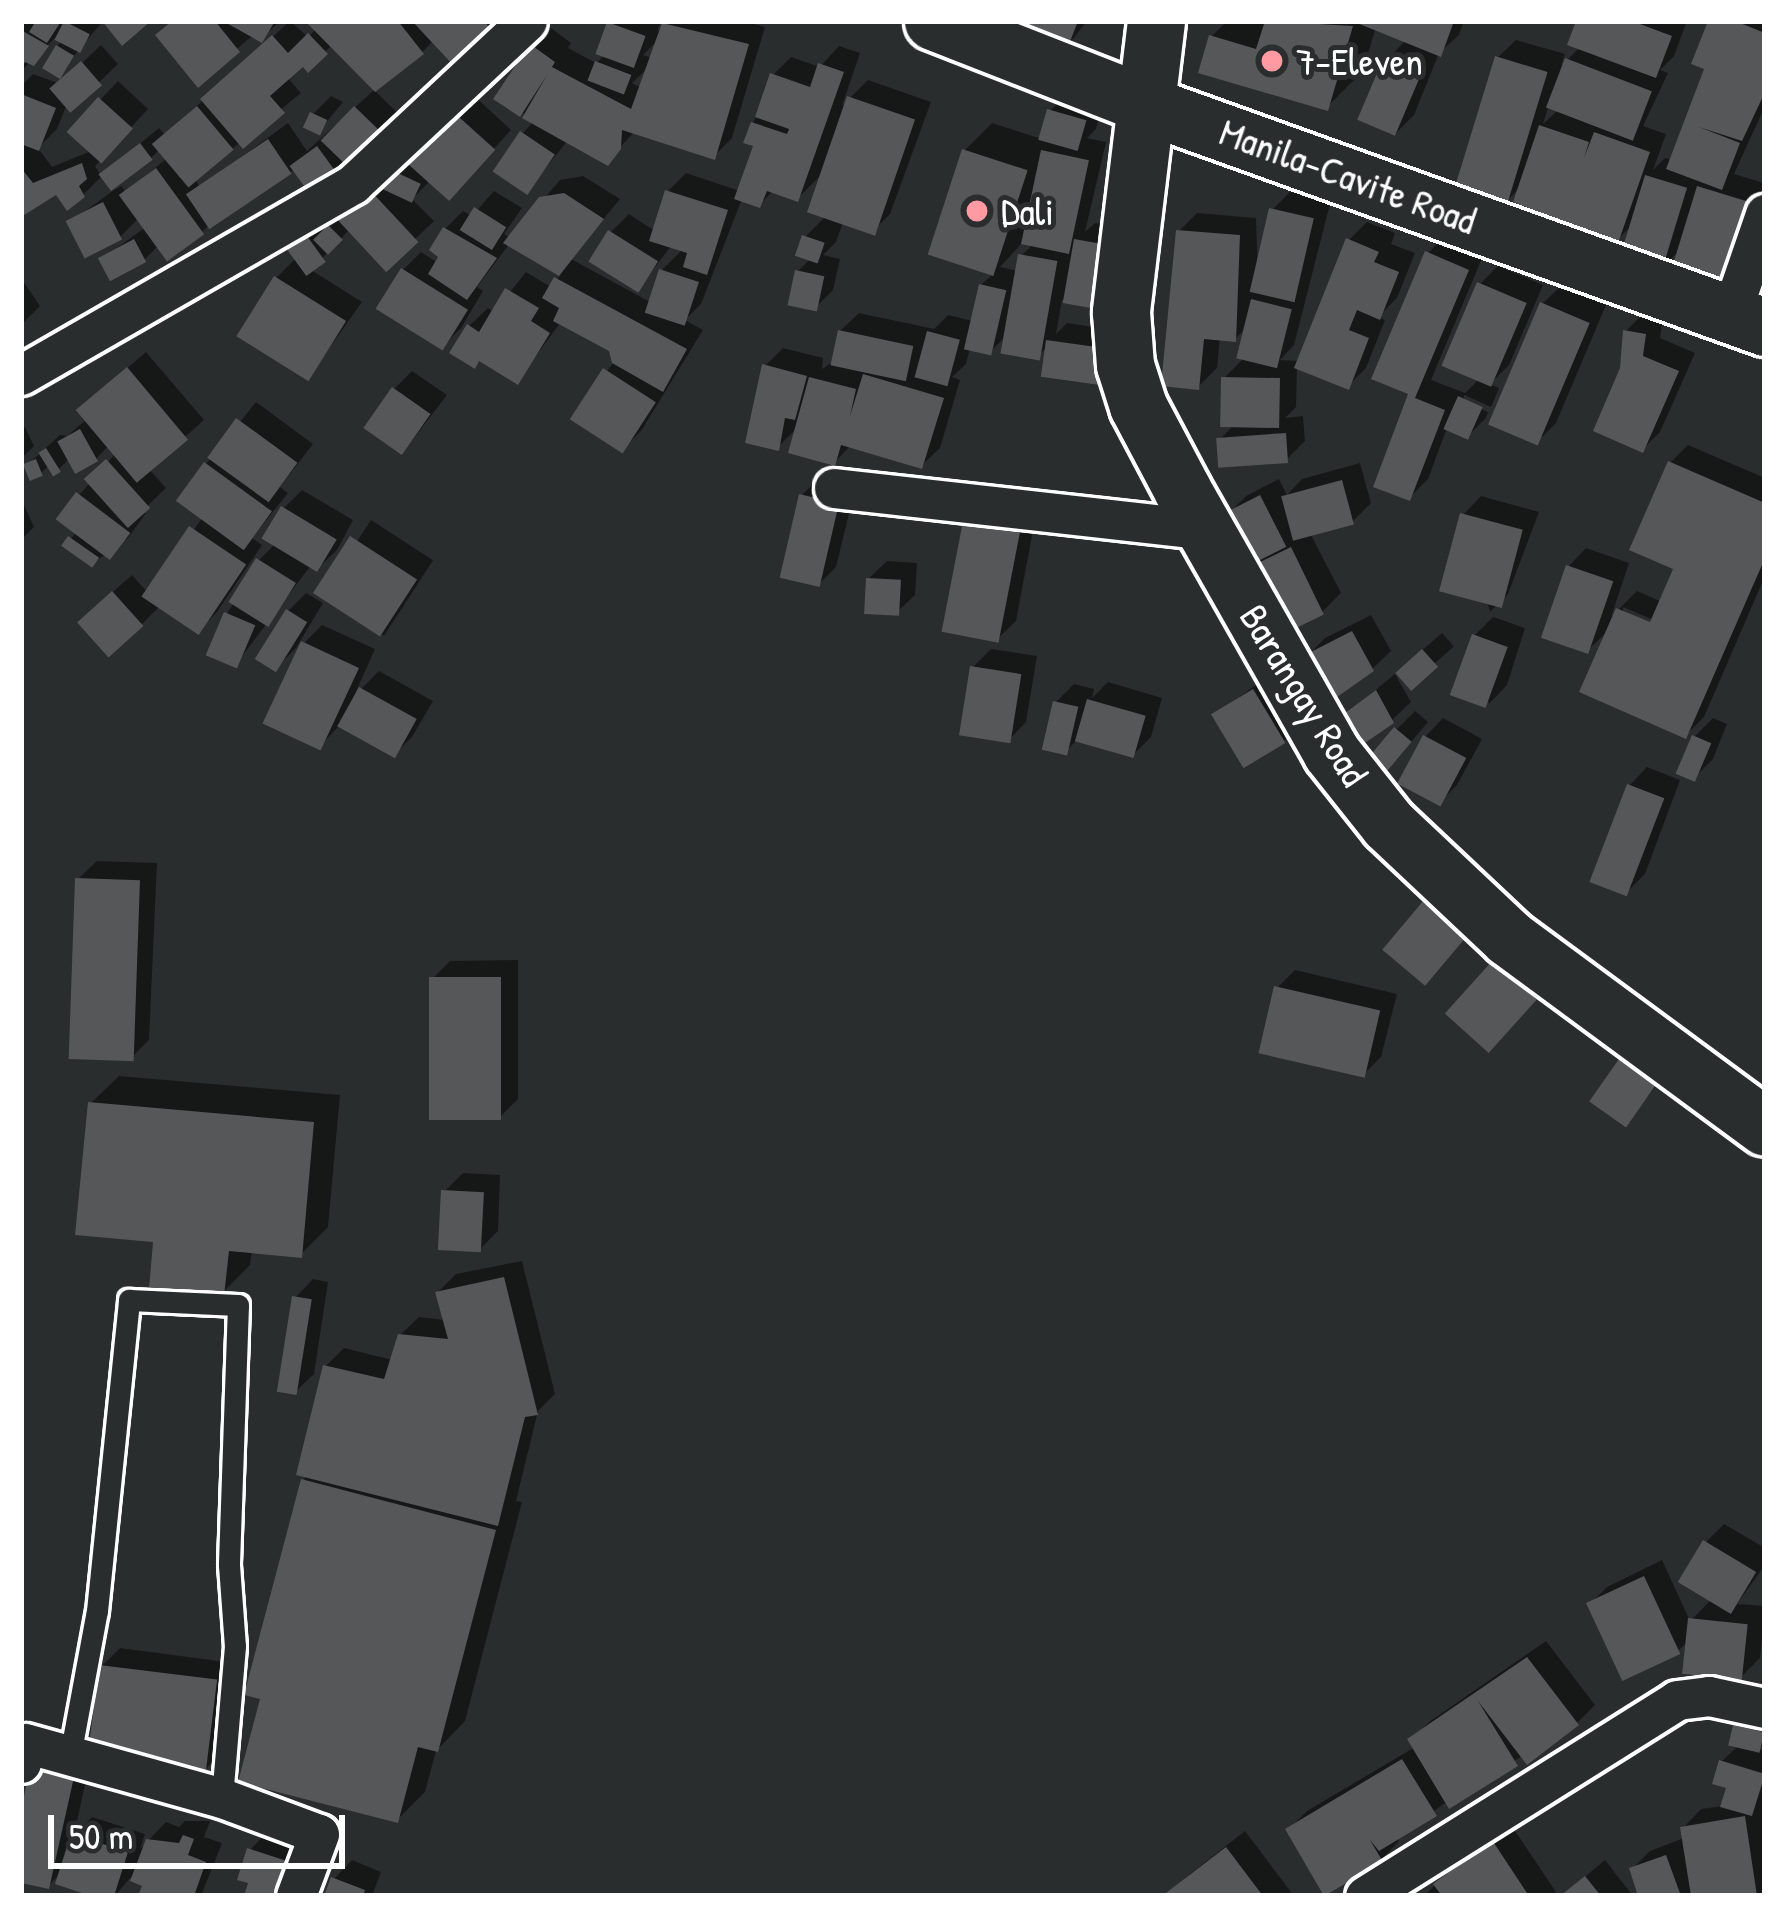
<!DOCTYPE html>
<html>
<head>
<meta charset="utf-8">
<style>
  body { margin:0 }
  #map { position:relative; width:1786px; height:1917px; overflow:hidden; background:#2a2d2e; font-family:"Patrick Hand",sans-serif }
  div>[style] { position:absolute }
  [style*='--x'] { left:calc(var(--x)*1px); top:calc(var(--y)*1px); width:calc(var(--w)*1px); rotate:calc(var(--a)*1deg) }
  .shadow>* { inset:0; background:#0007; transform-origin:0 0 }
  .building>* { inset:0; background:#555758; transform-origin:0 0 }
  .roads { filter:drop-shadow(3px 0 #fff) drop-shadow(-3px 0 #fff) drop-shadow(0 3px #fff) drop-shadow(0 -3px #fff) }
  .lane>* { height:21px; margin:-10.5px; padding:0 10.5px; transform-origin:10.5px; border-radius:10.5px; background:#2a2d2e }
  .street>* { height:39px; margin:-19.5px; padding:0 19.5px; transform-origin:19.5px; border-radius:19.5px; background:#2a2d2e }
  .secondary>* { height:57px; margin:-28.5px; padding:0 28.5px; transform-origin:28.5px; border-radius:28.5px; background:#2a2d2e }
  .dots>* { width:33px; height:33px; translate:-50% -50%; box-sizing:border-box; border:6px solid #2a2d2e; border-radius:50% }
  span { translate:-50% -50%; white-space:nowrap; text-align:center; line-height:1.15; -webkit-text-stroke:10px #2a2d2e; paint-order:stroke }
  .poi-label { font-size:39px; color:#fff }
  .left { translate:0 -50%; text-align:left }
  .street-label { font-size:39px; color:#fff }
  .frame { position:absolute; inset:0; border:24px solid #fff; pointer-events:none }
  .scale { position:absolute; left:48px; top:1815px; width:297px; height:54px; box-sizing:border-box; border:6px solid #fff; border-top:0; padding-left:15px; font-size:36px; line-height:42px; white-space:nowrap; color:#fff; -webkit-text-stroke:9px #2a2d2e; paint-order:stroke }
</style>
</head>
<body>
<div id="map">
  <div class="shadow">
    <div style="clip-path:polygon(21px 21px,103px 21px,58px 75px,57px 46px,62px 41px,56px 37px,21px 71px)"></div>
    <div style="clip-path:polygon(174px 21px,280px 21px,261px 39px,253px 35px,198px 83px)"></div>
    <div style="clip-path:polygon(290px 21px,308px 37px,317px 28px,310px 21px,500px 21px,455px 63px,434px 40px,422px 52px,333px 44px,308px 69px,303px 63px,287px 77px,301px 93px,195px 179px,200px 187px,288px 123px,307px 151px,374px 90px,403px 118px,336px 173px,295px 169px,212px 228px,210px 224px,202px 232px,159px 245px,144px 260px,101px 259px,146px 227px,139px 218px,120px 237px,70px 222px,114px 190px,122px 186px,125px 193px,167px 158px,160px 149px,151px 158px,103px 175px,83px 195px,57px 191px,21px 212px,21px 86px,33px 74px,60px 84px,101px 45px,118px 64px,71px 109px,67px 104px,57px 129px,38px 148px,52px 167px,91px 151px,70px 132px,118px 81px,148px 109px,95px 166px,101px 176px,159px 128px,165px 135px)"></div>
    <div style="clip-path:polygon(evenodd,612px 21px,661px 21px,657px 32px,667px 21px,743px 21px,765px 27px,732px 138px,714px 156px,635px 131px,607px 162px,569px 139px,527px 191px,523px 133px,535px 120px,497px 98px,551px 28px,571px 43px,568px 48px,596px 63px,605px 55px,612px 21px,659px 39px,652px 58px,643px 55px,659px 39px,612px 21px,650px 66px,642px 88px,632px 83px,650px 66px)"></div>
    <div style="clip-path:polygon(991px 21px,1087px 21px,1065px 49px)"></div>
    <div style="clip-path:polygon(1222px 21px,1464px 21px,1459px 35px,1439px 53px,1414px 115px,1396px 133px,1386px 61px,1405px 41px,1375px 30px,1363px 71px,1327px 107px,1211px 37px,1226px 22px)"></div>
    <div style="clip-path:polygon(evenodd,1579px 21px,1687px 21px,1674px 56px,1660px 70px,1668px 73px,1643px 126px,1666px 134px,1653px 170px,1665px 158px,1673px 160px,1707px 67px,1712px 21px,1765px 21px,1765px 106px,1734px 174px,1764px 183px,1734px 277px,1681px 249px,1658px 272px,1631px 226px,1617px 240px,1521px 186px,1508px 200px,1497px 58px,1516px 40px,1565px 54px,1561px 66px,1580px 47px,1579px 21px,1549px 105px,1559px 109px,1543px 124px,1549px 105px)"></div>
    <div style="clip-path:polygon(839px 46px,860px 53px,842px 106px,868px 80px,931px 102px,890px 214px,872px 232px,843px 222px,836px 242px,823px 255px,840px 259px,833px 290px,815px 308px,797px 272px,811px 258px,805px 237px,826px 216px,823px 173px,798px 198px,774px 190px,759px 205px,742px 199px,701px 304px,685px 320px,703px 330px,641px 431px,623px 449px,574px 418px,615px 360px,612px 349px,561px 322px,517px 381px,481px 358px,469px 326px,488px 308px,494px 312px,526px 272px,551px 287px,561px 274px,510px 243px,477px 287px,483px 291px,461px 328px,443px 346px,403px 270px,421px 252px,438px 263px,445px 229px,463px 211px,472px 216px,494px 191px,522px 208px,504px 234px,510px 238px,560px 180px,583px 176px,620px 199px,571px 259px,650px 302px,662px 270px,683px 249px,672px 245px,638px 289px,611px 232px,629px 214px,655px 231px,668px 191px,686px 173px,740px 191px,756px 144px,753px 123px,773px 75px,791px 57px,820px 67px)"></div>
    <div style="clip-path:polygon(471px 93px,511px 130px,467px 179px,431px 180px,412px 199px,434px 221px,386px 267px,350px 229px,311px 270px,362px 302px,308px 378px,276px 278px,296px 258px,288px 247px,323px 216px,331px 226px)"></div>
    <div style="clip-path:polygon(evenodd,1068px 93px,1103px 102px,1096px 129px,1087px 138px,1106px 142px,1085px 232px,1095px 223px,1130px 228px,1101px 307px,1062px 300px,1056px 334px,1067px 323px,1121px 331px,1116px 364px,1098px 383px,1048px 346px,1037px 357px,1005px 337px,990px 352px,970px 348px,966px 364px,952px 377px,960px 380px,940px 448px,921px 466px,851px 445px,834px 463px,799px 426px,778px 447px,765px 366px,783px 348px,823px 358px,822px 369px,834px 361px,840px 331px,859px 313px,934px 329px,948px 315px,973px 321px,981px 285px,994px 273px,965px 150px,992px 123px,1042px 139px,1050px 111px,1068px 93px,1023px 242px,1033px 244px,1021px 256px,1018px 271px,1000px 267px,1023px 242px)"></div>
    <div style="clip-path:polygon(331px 96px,343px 102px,319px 131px,313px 114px)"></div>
    <div style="clip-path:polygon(1290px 192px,1331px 200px,1294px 345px,1280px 360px,1300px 361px,1349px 240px,1367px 222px,1395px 233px,1391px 244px,1415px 253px,1397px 298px,1378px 317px,1385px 320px,1366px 368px,1348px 386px,1297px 366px,1296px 407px,1285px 418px,1303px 416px,1305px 441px,1286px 460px,1219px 440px,1234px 425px,1224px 378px,1245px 357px,1248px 326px,1235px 339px,1220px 338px,1217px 368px,1198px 387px,1179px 231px,1197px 213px,1256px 218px,1258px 277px,1272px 210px)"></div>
    <div style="clip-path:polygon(1446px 235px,1485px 251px,1431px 380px,1465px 393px,1479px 379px,1480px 284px,1498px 266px,1543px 285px,1509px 365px,1490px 384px,1499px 388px,1491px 407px,1464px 395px,1464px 402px,1488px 412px,1486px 418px,1468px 436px,1447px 428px,1428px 479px,1410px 497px,1412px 393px,1428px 253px)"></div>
    <div style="clip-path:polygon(21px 278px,40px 306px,21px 325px)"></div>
    <div style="clip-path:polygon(1561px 286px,1606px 305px,1556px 423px,1538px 441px,1542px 304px)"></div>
    <div style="clip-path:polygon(1644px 313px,1663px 317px,1660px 338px,1695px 353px,1660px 432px,1642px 450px,1626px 331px)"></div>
    <div style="clip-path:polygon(146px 352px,204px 420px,149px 469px,166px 488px,142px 511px,146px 513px,128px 538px,92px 564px,71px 538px,77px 532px,59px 518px,116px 453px,109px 445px,96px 459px,69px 459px,59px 469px,49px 465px,41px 473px,26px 466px,60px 435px,67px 436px,87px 419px,98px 393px)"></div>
    <div style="clip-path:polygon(412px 371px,447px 395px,404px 451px,394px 389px)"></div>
    <div style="clip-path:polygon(256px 402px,313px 444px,280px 487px,288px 493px,252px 538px,262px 545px,217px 612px,199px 630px,161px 605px,142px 624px,99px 604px,132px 575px,148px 593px,203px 517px,206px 464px)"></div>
    <div style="clip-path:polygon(25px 427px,34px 446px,21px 459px,21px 429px)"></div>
    <div style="clip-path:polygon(evenodd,1688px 445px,1765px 478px,1765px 576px,1704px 717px,1686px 735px,1610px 629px,1587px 651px,1568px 567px,1586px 548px,1629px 563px,1611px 617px,1637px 591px,1662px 602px,1677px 568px,1670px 463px,1688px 445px,1623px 607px,1665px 625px,1662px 630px,1623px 614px,1623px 607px)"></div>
    <div style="clip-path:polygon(1360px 463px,1371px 503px,1353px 521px,1310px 533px,1341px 593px,1323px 611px,1290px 628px,1228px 514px,1246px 496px,1279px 479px,1287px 495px,1302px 479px)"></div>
    <div style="clip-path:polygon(820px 477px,856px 485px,836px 567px,818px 585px,801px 496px)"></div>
    <div style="clip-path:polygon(302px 490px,353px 520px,337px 550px,318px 568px,312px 564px,236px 664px,227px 614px,259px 560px,276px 543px,284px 508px)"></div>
    <div style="clip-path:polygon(1481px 496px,1539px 512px,1508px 594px,1490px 612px,1463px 515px)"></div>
    <div style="clip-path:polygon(21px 498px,34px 527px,21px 540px)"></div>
    <div style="clip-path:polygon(1038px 504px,1016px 621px,997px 639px,945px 630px)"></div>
    <div style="left:371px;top:520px;width:74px;height:90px;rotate:33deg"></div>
    <div style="clip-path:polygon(887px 561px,917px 563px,915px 595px,896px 613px,868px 579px)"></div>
    <div style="clip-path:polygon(306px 593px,323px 603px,296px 648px,276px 668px,288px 611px)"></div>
    <div style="clip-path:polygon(1371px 615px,1391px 651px,1372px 669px,1307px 656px,1325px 638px)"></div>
    <div style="clip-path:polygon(1493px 617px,1525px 628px,1507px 685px,1489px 704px,1475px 635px)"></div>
    <div style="clip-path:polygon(322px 625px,375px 649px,354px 696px,379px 671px,433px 701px,412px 737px,394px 755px,340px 725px,320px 746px,304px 643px)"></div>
    <div style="left:1442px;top:633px;width:18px;height:59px;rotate:49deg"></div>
    <div style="clip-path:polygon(991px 649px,1037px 656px,1026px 722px,1008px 741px,973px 667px)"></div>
    <div style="clip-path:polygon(1272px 673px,1302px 723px,1284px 741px,1215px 715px)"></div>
    <div style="clip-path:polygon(1395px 674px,1411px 702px,1392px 720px,1344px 716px)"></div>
    <div style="clip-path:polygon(1108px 682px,1162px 698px,1151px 737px,1133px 755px,1078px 739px,1066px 751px,1056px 702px,1074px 684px,1094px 689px,1092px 698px)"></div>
    <div style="clip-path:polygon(1415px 711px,1428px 722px,1382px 776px,1397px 729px)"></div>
    <div style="clip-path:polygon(1443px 718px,1482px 739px,1457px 785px,1439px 803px,1425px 737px)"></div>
    <div style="clip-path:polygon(1713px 718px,1727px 724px,1713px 759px,1695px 777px,1695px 736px)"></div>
    <div style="clip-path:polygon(1647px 767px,1680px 780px,1645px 874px,1627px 892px,1629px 786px)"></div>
    <div style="clip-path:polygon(97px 861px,157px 863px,149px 1040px,131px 1058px,78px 879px)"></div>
    <div style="clip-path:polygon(518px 960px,518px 1099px,500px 1117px,432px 979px,450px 961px)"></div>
    <div style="clip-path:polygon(1496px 962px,1553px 979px,1507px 1030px)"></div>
    <div style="clip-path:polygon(1295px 970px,1397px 994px,1381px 1057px,1363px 1075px,1277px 988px)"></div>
    <div style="clip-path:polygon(1639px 1043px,1672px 1066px,1626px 1124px,1621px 1061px)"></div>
    <div style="clip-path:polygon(119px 1076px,340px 1095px,328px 1227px,300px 1255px,252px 1250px,250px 1265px,222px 1293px,157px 1239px,91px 1103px)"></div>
    <div style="clip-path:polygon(463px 1173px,500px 1175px,498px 1231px,480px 1249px,444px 1192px)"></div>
    <div style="clip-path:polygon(522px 1261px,555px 1394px,538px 1411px,516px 1501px,522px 1502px,465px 1721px,436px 1751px,425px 1792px,397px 1820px,263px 1697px,326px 1366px,344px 1348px,393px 1360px,400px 1335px,419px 1317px,445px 1320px,438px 1292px,456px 1274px)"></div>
    <div style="clip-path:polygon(313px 1279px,328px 1282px,314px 1374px,295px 1392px,295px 1298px)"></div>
    <div style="clip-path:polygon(1724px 1524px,1765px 1548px,1765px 1565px,1737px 1604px,1765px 1606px,1760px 1658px,1742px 1676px,1689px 1640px,1678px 1651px,1589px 1605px,1607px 1587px,1662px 1560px,1690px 1621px,1712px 1599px,1706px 1542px)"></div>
    <div style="clip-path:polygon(1546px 1641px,1595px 1705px,1577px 1723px,1448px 1801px,1397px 1837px,1399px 1841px,1381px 1860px,1289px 1829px,1307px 1811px,1415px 1747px,1411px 1740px,1429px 1722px)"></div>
    <div style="clip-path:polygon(120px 1648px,234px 1663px,221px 1753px,203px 1772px,91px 1757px,74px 1835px,92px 1817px,145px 1834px,140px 1849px,166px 1822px,179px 1827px,185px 1821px,210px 1821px,204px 1837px,222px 1843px,201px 1896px,143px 1896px,146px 1884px,130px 1878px,115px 1896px,100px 1896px,61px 1873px,48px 1886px,21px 1880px,21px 1825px,33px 1769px,51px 1751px,89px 1758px,102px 1666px)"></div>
    <div style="clip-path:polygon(1754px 1708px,1765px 1711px,1765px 1742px,1759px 1749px,1765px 1751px,1765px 1896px,1642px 1896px,1632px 1869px,1650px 1851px,1684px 1838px,1683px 1828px,1701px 1809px,1723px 1806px,1730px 1786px,1722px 1761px,1739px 1745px,1736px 1727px)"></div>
    <div style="clip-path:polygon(1511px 1825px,1556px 1892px,1552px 1896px,1424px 1896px,1454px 1866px)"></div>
    <div style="clip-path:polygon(268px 1831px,306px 1844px,286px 1896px,247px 1896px,250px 1850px)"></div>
    <div style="clip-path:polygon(1245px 1831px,1294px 1896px,1168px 1896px,1186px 1877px)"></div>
    <div style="clip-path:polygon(352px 1860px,381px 1872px,372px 1896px,327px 1896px,334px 1879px)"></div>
    <div style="clip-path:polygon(1605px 1860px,1633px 1896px,1562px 1896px)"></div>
  </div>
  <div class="building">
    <div style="clip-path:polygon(36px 21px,60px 23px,47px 43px,29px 32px)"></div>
    <div style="left:64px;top:21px;width:29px;height:21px;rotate:27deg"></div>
    <div style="clip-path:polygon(102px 21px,151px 21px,122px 46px)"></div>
    <div style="clip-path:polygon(172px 21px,215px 21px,240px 52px,198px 88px,155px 35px)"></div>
    <div style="clip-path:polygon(223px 21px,275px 21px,262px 43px)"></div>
    <div style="clip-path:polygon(305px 21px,398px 21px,424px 54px,375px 92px)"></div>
    <div style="clip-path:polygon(412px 21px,484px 21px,493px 32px,455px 67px)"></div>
    <div style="clip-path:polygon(984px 21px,1078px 21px,1066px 52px)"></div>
    <div style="clip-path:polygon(1265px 21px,1353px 26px,1328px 111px,1198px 73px,1209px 35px,1256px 49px)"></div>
    <div style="clip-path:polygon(1352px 21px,1454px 21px,1441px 57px)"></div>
    <div style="clip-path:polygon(1576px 21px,1632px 21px,1672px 36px,1656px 78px,1567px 45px)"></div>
    <div style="clip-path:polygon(1708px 21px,1735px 21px,1765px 33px,1765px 92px,1742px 141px,1699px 127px,1740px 143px,1722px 190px,1666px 169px,1704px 69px,1691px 64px)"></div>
    <div style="left:607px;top:22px;width:41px;height:34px;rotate:20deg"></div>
    <div style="clip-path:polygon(662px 23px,749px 44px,715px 160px,622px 130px,621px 149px,608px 166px,522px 118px,547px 75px,520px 117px,493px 99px,530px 44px,555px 62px,552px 67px,631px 109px)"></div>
    <div style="clip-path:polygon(21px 30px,49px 46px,34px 66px,25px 62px,21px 68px)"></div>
    <div style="clip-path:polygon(308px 33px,328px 54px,308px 73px,303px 67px,270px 96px,285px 113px,243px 149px,200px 99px,272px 35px,288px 53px)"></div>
    <div style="left:56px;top:45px;width:21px;height:27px;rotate:31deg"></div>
    <div style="left:1495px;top:56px;width:55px;height:137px;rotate:17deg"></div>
    <div style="left:1565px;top:58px;width:93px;height:53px;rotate:21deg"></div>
    <div style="left:1383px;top:59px;width:41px;height:66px;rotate:23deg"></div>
    <div style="left:81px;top:61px;width:32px;height:42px;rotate:49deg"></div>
    <div style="left:595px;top:61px;width:39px;height:21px;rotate:21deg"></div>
    <div style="clip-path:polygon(818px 63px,844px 72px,798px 202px,767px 191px,760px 208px,734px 199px,753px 146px,743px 143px,751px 122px,787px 134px,789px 129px,755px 117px,770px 73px,810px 87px)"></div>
    <div style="clip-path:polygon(21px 94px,56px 108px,39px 151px,21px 144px)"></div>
    <div style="left:847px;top:96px;width:72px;height:123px;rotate:19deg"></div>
    <div style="left:98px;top:97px;width:47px;height:47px;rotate:42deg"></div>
    <div style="left:197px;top:106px;width:57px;height:59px;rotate:50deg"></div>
    <div style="left:354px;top:106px;width:46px;height:48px;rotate:44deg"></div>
    <div style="left:450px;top:109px;width:61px;height:69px;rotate:42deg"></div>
    <div style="left:1047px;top:109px;width:41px;height:32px;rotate:16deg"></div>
    <div style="left:310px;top:112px;width:19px;height:17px;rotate:25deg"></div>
    <div style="clip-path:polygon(1539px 125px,1589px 142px,1584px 158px,1594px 132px,1650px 152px,1618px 243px,1513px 202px)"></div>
    <div style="left:520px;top:131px;width:42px;height:49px;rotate:34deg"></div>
    <div style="left:268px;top:139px;width:42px;height:99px;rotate:56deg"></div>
    <div style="left:140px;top:143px;width:21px;height:52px;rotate:53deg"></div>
    <div style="left:317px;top:146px;width:36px;height:34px;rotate:54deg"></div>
    <div style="left:962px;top:149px;width:69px;height:111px;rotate:18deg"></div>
    <div style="left:1041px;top:150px;width:49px;height:96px;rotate:12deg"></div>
    <div style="clip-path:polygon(82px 163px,87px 179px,79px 186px,85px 197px,67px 211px,56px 195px,21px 217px,21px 168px,33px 183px)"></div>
    <div style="left:156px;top:168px;width:82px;height:46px;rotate:54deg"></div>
    <div style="left:389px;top:169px;width:35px;height:21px;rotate:25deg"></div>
    <div style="left:1645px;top:175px;width:44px;height:92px;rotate:17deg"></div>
    <div style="left:1697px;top:186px;width:52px;height:101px;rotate:17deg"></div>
    <div style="left:368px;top:188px;width:74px;height:44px;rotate:47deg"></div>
    <div style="clip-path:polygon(665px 190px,728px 210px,707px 275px,683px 267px,687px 253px,649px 241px)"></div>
    <div style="clip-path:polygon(564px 193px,604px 219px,559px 276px,503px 243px,539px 197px)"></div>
    <div style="left:103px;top:202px;width:42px;height:42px;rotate:63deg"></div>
    <div style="left:474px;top:207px;width:38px;height:27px;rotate:32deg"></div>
    <div style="left:1269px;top:208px;width:46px;height:86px;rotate:13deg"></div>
    <div style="left:328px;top:225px;width:21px;height:21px;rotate:45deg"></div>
    <div style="clip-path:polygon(443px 227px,497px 258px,467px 300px,428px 274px,438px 257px,429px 250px)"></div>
    <div style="left:608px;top:230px;width:59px;height:37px;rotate:32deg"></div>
    <div style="clip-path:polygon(1176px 230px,1240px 235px,1236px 342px,1204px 339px,1199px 390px,1161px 386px)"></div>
    <div style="left:304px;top:232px;width:37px;height:24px;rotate:54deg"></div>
    <div style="left:802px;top:235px;width:24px;height:22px;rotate:19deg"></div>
    <div style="clip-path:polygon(1346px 238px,1379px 252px,1374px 262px,1399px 272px,1380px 320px,1357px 310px,1349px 330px,1369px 338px,1349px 390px,1294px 368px)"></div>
    <div style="left:134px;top:239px;width:26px;height:41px;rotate:62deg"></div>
    <div style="left:1074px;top:239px;width:40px;height:65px;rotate:10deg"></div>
    <div style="clip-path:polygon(1425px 251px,1469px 270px,1415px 398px,1445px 410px,1410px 501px,1373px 487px,1408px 394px,1371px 379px)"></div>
    <div style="left:1018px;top:254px;width:40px;height:101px;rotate:10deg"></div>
    <div style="left:401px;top:268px;width:79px;height:48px;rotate:32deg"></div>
    <div style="left:659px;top:269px;width:42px;height:46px;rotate:18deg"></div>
    <div style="left:795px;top:270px;width:30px;height:36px;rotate:12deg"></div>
    <div style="left:274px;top:276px;width:85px;height:71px;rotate:32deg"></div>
    <div style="clip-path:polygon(554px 277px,687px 349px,663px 392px,612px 363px,609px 351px,553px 321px,559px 308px,542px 298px)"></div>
    <div style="left:1477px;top:282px;width:54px;height:91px;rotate:23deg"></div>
    <div style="left:979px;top:284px;width:28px;height:67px;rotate:13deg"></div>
    <div style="clip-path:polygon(505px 288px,539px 308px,531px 321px,550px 333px,518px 385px,479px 361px,475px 369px,449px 353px,467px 324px,479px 332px)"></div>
    <div style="left:1251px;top:299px;width:42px;height:61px;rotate:14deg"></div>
    <div style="left:1540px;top:302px;width:54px;height:133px;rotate:23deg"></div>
    <div style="left:838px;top:330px;width:77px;height:36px;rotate:12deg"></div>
    <div style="clip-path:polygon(1623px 330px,1646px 334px,1643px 356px,1679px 371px,1643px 453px,1593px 431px,1620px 368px)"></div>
    <div style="left:927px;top:331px;width:34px;height:48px;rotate:15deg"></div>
    <div style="left:1046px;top:340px;width:60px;height:37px;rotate:8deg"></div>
    <div style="clip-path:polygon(762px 364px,807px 376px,795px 420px,785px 418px,779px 451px,745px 443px)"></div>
    <div style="left:127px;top:367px;width:95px;height:67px;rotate:50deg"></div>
    <div style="left:603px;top:368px;width:63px;height:61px;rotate:33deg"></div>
    <div style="clip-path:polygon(863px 374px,944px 398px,922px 469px,841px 445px,835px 466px,788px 453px,809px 377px,856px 389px,850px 416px)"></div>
    <div style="left:1221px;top:377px;width:59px;height:50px;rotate:1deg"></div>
    <div style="left:392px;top:387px;width:47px;height:50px;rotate:35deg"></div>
    <div style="left:1458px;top:396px;width:27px;height:36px;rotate:24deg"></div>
    <div style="left:236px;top:418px;width:76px;height:49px;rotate:36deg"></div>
    <div style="left:80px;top:429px;width:37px;height:26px;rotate:61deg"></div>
    <div style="left:1286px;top:433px;width:30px;height:70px;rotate:86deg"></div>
    <div style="left:46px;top:448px;width:28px;height:9px;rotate:58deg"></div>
    <div style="left:36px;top:459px;width:18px;height:14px;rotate:68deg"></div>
    <div style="left:106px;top:459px;width:66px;height:30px;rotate:48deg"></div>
    <div style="clip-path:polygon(1668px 461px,1765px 503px,1765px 558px,1686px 739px,1579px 692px,1616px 608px,1650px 622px,1673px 569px,1629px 550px)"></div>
    <div style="left:204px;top:462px;width:84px;height:48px;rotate:36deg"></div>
    <div style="left:1342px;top:480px;width:46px;height:63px;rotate:75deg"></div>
    <div style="left:76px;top:492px;width:68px;height:34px;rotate:37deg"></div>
    <div style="left:799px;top:494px;width:41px;height:86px;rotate:13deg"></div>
    <div style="left:1260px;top:495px;width:58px;height:40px;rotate:63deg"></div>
    <div style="left:281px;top:506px;width:65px;height:38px;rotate:31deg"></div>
    <div style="left:965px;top:511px;width:58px;height:123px;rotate:11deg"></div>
    <div style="left:1460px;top:513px;width:65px;height:81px;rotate:15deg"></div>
    <div style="left:189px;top:526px;width:69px;height:85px;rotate:34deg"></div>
    <div style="left:68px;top:536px;width:38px;height:12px;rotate:35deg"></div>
    <div style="left:350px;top:536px;width:80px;height:68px;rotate:33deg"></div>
    <div style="left:1291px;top:547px;width:75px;height:39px;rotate:64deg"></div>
    <div style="left:256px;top:558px;width:47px;height:52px;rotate:32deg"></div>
    <div style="left:1566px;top:565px;width:50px;height:77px;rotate:19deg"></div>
    <div style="left:866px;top:578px;width:35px;height:36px;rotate:3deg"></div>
    <div style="left:112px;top:591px;width:47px;height:47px;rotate:48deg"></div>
    <div style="left:286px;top:609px;width:25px;height:59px;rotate:32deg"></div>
    <div style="left:224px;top:612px;width:34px;height:47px;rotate:23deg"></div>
    <div style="clip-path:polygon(1352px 631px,1374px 671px,1330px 702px,1303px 656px)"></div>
    <div style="left:1472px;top:634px;width:38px;height:65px;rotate:20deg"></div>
    <div style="left:301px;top:641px;width:64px;height:91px;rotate:25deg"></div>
    <div style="left:1422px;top:649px;width:24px;height:36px;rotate:48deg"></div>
    <div style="left:970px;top:666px;width:52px;height:70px;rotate:9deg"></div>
    <div style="left:359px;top:687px;width:66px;height:45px;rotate:29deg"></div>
    <div style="left:1253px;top:689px;width:63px;height:49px;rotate:59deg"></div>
    <div style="clip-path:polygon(1376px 690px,1394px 723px,1362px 745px,1341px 716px)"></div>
    <div style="left:1087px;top:699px;width:61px;height:44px;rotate:16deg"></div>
    <div style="left:1053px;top:701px;width:26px;height:50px;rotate:13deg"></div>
    <div style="left:1394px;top:727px;width:23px;height:49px;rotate:40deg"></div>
    <div style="left:1423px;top:735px;width:49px;height:55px;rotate:28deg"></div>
    <div style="left:1692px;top:735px;width:21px;height:42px;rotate:23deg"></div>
    <div style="left:1627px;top:784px;width:40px;height:105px;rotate:21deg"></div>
    <div style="left:75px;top:878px;width:65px;height:181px;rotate:2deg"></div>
    <div style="left:1424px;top:900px;width:56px;height:65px;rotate:40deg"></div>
    <div style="left:1493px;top:960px;width:59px;height:72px;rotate:42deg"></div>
    <div style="left:501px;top:977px;width:143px;height:72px;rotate:90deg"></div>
    <div style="left:1274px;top:986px;width:109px;height:69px;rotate:13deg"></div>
    <div style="left:1619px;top:1059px;width:45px;height:52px;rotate:35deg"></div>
    <div style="clip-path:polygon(88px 1102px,314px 1122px,302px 1258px,229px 1251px,224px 1296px,149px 1289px,153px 1242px,75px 1235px)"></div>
    <div style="left:441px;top:1190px;width:43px;height:60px;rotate:3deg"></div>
    <div style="clip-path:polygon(504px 1277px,538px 1415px,525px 1417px,498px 1526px,296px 1475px,323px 1365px,384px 1379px,398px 1334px,448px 1339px,435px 1292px)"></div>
    <div style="left:292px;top:1296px;width:20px;height:97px;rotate:9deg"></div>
    <div style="clip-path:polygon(301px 1479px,496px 1530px,438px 1752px,418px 1747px,398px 1823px,238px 1782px,260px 1699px,244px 1695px)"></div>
    <div style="left:1703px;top:1540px;width:62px;height:49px;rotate:31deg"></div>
    <div style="left:1644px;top:1576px;width:86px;height:64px;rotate:65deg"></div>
    <div style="left:1688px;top:1618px;width:60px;height:56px;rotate:6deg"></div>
    <div style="clip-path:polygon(1527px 1657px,1579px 1725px,1527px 1765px,1478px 1701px,1518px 1766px,1449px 1809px,1407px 1739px)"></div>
    <div style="left:99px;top:1665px;width:119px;height:95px;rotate:7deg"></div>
    <div style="left:1733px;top:1725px;width:32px;height:21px;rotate:13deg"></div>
    <div style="clip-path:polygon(1402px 1759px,1437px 1816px,1379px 1851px,1370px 1840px,1383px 1862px,1324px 1896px,1285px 1829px)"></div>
    <div style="clip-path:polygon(1719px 1760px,1765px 1774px,1752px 1816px,1720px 1807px,1726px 1788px,1712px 1784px)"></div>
    <div style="clip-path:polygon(30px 1768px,74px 1777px,49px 1889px,21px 1883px,21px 1810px)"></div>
    <div style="clip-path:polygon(1745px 1816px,1757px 1896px,1691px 1896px,1680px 1827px)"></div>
    <div style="clip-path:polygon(71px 1834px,128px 1852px,114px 1896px,91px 1896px,55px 1884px)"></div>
    <div style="clip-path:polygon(183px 1835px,194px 1839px,188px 1855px,206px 1862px,194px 1896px,138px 1896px,142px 1886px,130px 1881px,146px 1839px,179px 1843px)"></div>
    <div style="clip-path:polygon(1492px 1840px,1529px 1896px,1442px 1896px,1433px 1884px)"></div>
    <div style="clip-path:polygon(1226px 1847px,1263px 1896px,1162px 1896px)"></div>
    <div style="clip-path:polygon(247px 1848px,290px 1862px,278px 1896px,244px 1896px,248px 1883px,237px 1880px)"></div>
    <div style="clip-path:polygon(1666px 1855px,1681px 1896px,1638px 1896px,1629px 1868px)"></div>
    <div style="clip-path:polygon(1585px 1876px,1601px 1896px,1560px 1896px)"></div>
    <div style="clip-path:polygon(331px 1877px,365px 1890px,363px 1896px,324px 1896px)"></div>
  </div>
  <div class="roads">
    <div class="lane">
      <div style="--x:70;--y:1756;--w:147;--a:-79.5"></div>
      <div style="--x:97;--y:1611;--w:313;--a:-84.1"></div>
      <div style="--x:129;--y:1300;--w:109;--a:2.6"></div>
      <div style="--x:238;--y:1305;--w:260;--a:92"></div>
      <div style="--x:229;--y:1565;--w:81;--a:85.8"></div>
      <div style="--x:235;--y:1646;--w:153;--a:94.9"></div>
    </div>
    <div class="street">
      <div style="--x:1731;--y:313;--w:105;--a:-71"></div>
      <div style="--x:21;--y:375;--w:383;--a:-29.9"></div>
      <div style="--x:353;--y:184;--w:238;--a:-43.1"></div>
      <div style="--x:834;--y:488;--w:374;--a:6.4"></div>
      <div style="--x:21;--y:1763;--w:20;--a:-79"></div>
      <div style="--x:25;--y:1743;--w:205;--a:15.6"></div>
      <div style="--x:222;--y:1798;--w:103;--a:20.4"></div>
      <div style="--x:319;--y:1834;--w:66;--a:110.4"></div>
      <div style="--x:1365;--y:1896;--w:368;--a:-32.1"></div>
      <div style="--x:1677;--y:1700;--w:32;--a:-7"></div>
      <div style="--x:1709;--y:1696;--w:57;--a:12.1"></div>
    </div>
    <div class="secondary">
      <div style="--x:933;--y:21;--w:230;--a:21.4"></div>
      <div style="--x:1147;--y:105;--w:657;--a:19.76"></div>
      <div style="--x:1156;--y:21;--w:293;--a:96.9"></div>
      <div style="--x:1121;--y:312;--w:53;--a:85.7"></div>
      <div style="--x:1125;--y:365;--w:43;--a:72.4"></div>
      <div style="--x:1138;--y:406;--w:96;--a:62.1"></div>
      <div style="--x:1183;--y:491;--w:300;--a:60.4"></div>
      <div style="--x:1331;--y:752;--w:92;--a:51.6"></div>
      <div style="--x:1388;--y:824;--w:166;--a:43.3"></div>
      <div style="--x:1509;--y:938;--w:318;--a:36.4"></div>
    </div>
  </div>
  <div class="dots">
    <div style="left:1272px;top:61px;background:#ff9aa2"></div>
    <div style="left:977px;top:211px;background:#ff9aa2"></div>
  </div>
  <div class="poi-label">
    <span class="left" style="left:1296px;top:61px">7-Eleven</span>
    <span class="left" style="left:1001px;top:211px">Dali</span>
  </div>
  <div class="street-label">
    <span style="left:1348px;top:176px;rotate:20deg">Manila-Cavite Road</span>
    <span style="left:1304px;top:695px;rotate:58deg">Barangay Road</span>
  </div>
  <div class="frame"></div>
  <div class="scale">50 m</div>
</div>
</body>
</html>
